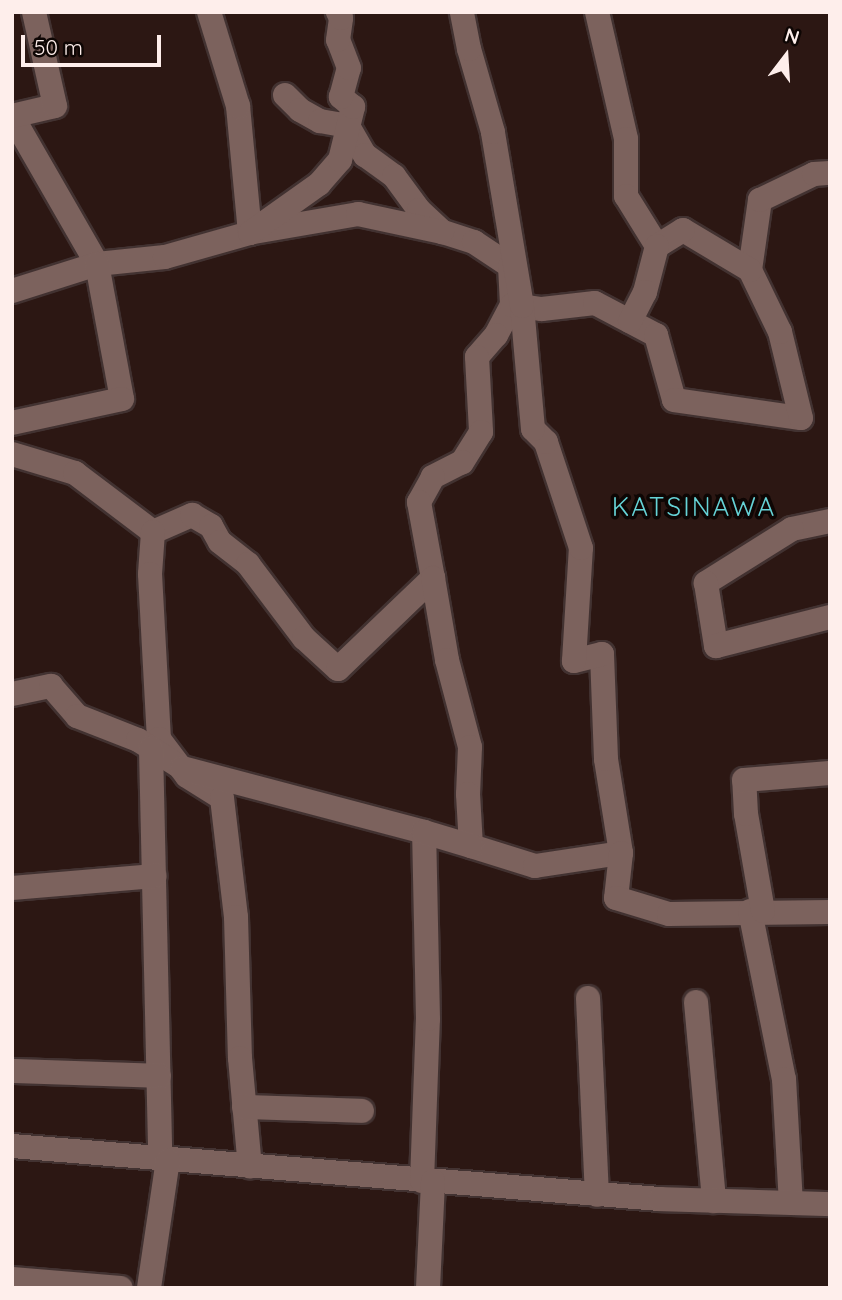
<!DOCTYPE html>
<html>
<head>
<meta charset="utf-8">
<style>
  body { margin:0 }
  #map { position:relative; width:842px; height:1300px; overflow:hidden; background:#2c1713; font-family:Quicksand,sans-serif }
  div>[style] { position:absolute }
  [style*='--x'] { left:calc(var(--x)*1px); top:calc(var(--y)*1px); width:calc(var(--w)*1px); rotate:calc(var(--a)*1deg) }
  .roads { filter:drop-shadow(2px 0 #423231) drop-shadow(-2px 0 #423231) drop-shadow(0 2px #423231) drop-shadow(0 -2px #423231) }
  .minor>* { height:24px; margin:-12px; padding:0 12px; transform-origin:12px; border-radius:12px; background:#7c625d }
  span { translate:-50% -50%; white-space:nowrap; text-align:center; line-height:1.15; -webkit-text-stroke:7px #0e0604; paint-order:stroke }
  .quarter-label { font-size:26px; color:#66d3d7; letter-spacing:2px }
  .frame { position:absolute; inset:0; border:14px solid #feeeeb; pointer-events:none }
  .north { position:absolute; left:751px; top:21px; width:70px; height:70px; -webkit-text-stroke:5px #0e0604; paint-order:stroke; rotate:17deg; font-size:19px; font-weight:700; line-height:28px; text-align:center; color:#feeeeb }
  .north::after { content:''; display:block; margin:auto; width:24px; height:32px; background:#feeeeb; clip-path:polygon(50% 0,100% 100%,50% 72%,0 100%) }
  .scale { position:absolute; left:21px; top:35px; width:140px; height:32px; box-sizing:border-box; border:4px solid #feeeeb; border-top:0; padding-left:9px; font-size:21px; line-height:24px; white-space:nowrap; color:#feeeeb; -webkit-text-stroke:5px #0e0604; paint-order:stroke }
</style>
</head>
<body>
<div id="map">
  <div class="roads">
    <div class="minor">
      <div style="--x:597;--y:12;--w:130;--a:77.1"></div>
      <div style="--x:626;--y:139;--w:57;--a:90"></div>
      <div style="--x:626;--y:196;--w:59;--a:58.2"></div>
      <div style="--x:285;--y:95;--w:21;--a:45"></div>
      <div style="--x:300;--y:110;--w:23;--a:29"></div>
      <div style="--x:320;--y:121;--w:28;--a:10"></div>
      <div style="--x:348;--y:126;--w:34;--a:60"></div>
      <div style="--x:365;--y:155;--w:36;--a:36"></div>
      <div style="--x:394;--y:176;--w:42;--a:53.7"></div>
      <div style="--x:419;--y:210;--w:33;--a:43"></div>
      <div style="--x:443;--y:232;--w:33;--a:18"></div>
      <div style="--x:474;--y:242;--w:43;--a:33.7"></div>
      <div style="--x:510;--y:266;--w:39;--a:87"></div>
      <div style="--x:512;--y:305;--w:34;--a:118"></div>
      <div style="--x:496;--y:335;--w:29;--a:131"></div>
      <div style="--x:477;--y:357;--w:75;--a:86.9"></div>
      <div style="--x:481;--y:432;--w:36;--a:122"></div>
      <div style="--x:462;--y:462;--w:33;--a:153"></div>
      <div style="--x:433;--y:477;--w:29;--a:119"></div>
      <div style="--x:419;--y:502;--w:77;--a:79.6"></div>
      <div style="--x:12;--y:116;--w:171;--a:60.1"></div>
      <div style="--x:97;--y:264;--w:68;--a:-5.9"></div>
      <div style="--x:165;--y:257;--w:88;--a:-15.8"></div>
      <div style="--x:250;--y:233;--w:128;--a:-95.4"></div>
      <div style="--x:238;--y:106;--w:98;--a:-107.1"></div>
      <div style="--x:12;--y:116;--w:44;--a:-13.1"></div>
      <div style="--x:55;--y:106;--w:96;--a:-102.6"></div>
      <div style="--x:254;--y:232;--w:106;--a:-9.8"></div>
      <div style="--x:358;--y:214;--w:86;--a:12.1"></div>
      <div style="--x:250;--y:233;--w:85;--a:-35.4"></div>
      <div style="--x:319;--y:184;--w:32;--a:-49"></div>
      <div style="--x:340;--y:160;--w:55;--a:-76.2"></div>
      <div style="--x:353;--y:107;--w:16;--a:-140"></div>
      <div style="--x:341;--y:97;--w:30;--a:-75"></div>
      <div style="--x:349;--y:68;--w:30;--a:-111"></div>
      <div style="--x:338;--y:40;--w:22;--a:-82"></div>
      <div style="--x:341;--y:18;--w:7;--a:-117"></div>
      <div style="--x:750;--y:270;--w:71;--a:-81.9"></div>
      <div style="--x:760;--y:200;--w:60;--a:-25.7"></div>
      <div style="--x:814;--y:174;--w:16;--a:-4"></div>
      <div style="--x:12;--y:291;--w:89;--a:-17.6"></div>
      <div style="--x:97;--y:264;--w:137;--a:79.5"></div>
      <div style="--x:122;--y:399;--w:113;--a:167.7"></div>
      <div style="--x:512;--y:305;--w:30;--a:8"></div>
      <div style="--x:542;--y:309;--w:53;--a:-6.5"></div>
      <div style="--x:595;--y:303;--w:69;--a:27.7"></div>
      <div style="--x:656;--y:335;--w:67;--a:74.5"></div>
      <div style="--x:674;--y:400;--w:128;--a:8.1"></div>
      <div style="--x:801;--y:418;--w:89;--a:-103.7"></div>
      <div style="--x:780;--y:332;--w:69;--a:-115.8"></div>
      <div style="--x:750;--y:270;--w:78;--a:-149.2"></div>
      <div style="--x:683;--y:230;--w:31;--a:148"></div>
      <div style="--x:657;--y:246;--w:48;--a:104.6"></div>
      <div style="--x:645;--y:292;--w:33;--a:117"></div>
      <div style="--x:12;--y:454;--w:66;--a:16.8"></div>
      <div style="--x:75;--y:473;--w:98;--a:37.1"></div>
      <div style="--x:830;--y:521;--w:39;--a:168"></div>
      <div style="--x:792;--y:529;--w:102;--a:147.9"></div>
      <div style="--x:706;--y:583;--w:64;--a:81"></div>
      <div style="--x:716;--y:646;--w:118;--a:-14.3"></div>
      <div style="--x:153;--y:532;--w:43;--a:-23.6"></div>
      <div style="--x:192;--y:515;--w:22;--a:30"></div>
      <div style="--x:211;--y:526;--w:18;--a:61"></div>
      <div style="--x:220;--y:542;--w:36;--a:38"></div>
      <div style="--x:248;--y:564;--w:93;--a:52.9"></div>
      <div style="--x:304;--y:638;--w:46;--a:42.4"></div>
      <div style="--x:338;--y:669;--w:132;--a:-43.8"></div>
      <div style="--x:433;--y:578;--w:83;--a:80.3"></div>
      <div style="--x:447;--y:660;--w:90;--a:75.2"></div>
      <div style="--x:470;--y:747;--w:47;--a:92.4"></div>
      <div style="--x:468;--y:794;--w:52;--a:86.7"></div>
      <div style="--x:471;--y:846;--w:67;--a:17.4"></div>
      <div style="--x:535;--y:866;--w:87;--a:-8.6"></div>
      <div style="--x:621;--y:853;--w:95;--a:-99.1"></div>
      <div style="--x:606;--y:759;--w:105;--a:-92.2"></div>
      <div style="--x:602;--y:654;--w:29;--a:166"></div>
      <div style="--x:574;--y:661;--w:113;--a:-86.5"></div>
      <div style="--x:581;--y:548;--w:112;--a:-108.3"></div>
      <div style="--x:546;--y:442;--w:18;--a:-135"></div>
      <div style="--x:533;--y:429;--w:123;--a:-95.1"></div>
      <div style="--x:522;--y:306;--w:176;--a:-99.5"></div>
      <div style="--x:493;--y:132;--w:86;--a:-106.1"></div>
      <div style="--x:469;--y:49;--w:38;--a:-101"></div>
      <div style="--x:153;--y:532;--w:42;--a:94.1"></div>
      <div style="--x:150;--y:574;--w:165;--a:86.9"></div>
      <div style="--x:159;--y:739;--w:46;--a:52.9"></div>
      <div style="--x:187;--y:776;--w:41;--a:32.2"></div>
      <div style="--x:222;--y:798;--w:120;--a:83.3"></div>
      <div style="--x:236;--y:917;--w:141;--a:88.4"></div>
      <div style="--x:240;--y:1058;--w:109;--a:84.8"></div>
      <div style="--x:12;--y:694;--w:40;--a:-12"></div>
      <div style="--x:51;--y:686;--w:40;--a:49"></div>
      <div style="--x:77;--y:716;--w:66;--a:21.5"></div>
      <div style="--x:138;--y:740;--w:52;--a:32.5"></div>
      <div style="--x:182;--y:768;--w:250;--a:14.8"></div>
      <div style="--x:151;--y:748;--w:412;--a:88.7"></div>
      <div style="--x:621;--y:853;--w:45;--a:96.3"></div>
      <div style="--x:616;--y:898;--w:55;--a:16.8"></div>
      <div style="--x:669;--y:914;--w:161;--a:-0.7"></div>
      <div style="--x:12;--y:888;--w:143;--a:-4.8"></div>
      <div style="--x:750;--y:911;--w:171;--a:78.6"></div>
      <div style="--x:784;--y:1079;--w:124;--a:86.8"></div>
      <div style="--x:763;--y:911;--w:98;--a:-99.9"></div>
      <div style="--x:746;--y:814;--w:34;--a:-93"></div>
      <div style="--x:744;--y:780;--w:86;--a:-4.7"></div>
      <div style="--x:588;--y:998;--w:197;--a:87.4"></div>
      <div style="--x:696;--y:1002;--w:200;--a:84.8"></div>
      <div style="--x:12;--y:1071;--w:147;--a:1.9"></div>
      <div style="--x:244;--y:1107;--w:118;--a:1.9"></div>
      <div style="--x:12;--y:1146;--w:650;--a:4.68"></div>
      <div style="--x:660;--y:1199;--w:170;--a:1.7"></div>
      <div style="--x:422;--y:1181;--w:162;--a:-87.9"></div>
      <div style="--x:428;--y:1019;--w:187;--a:-91.2"></div>
      <div style="--x:424;--y:832;--w:49;--a:16.6"></div>
      <div style="--x:12;--y:1279;--w:109;--a:4.7"></div>
      <div style="--x:149;--y:1288;--w:129;--a:-81.6"></div>
      <div style="--x:428;--y:1288;--w:107;--a:-87.3"></div>
    </div>
  </div>
  <div class="quarter-label">
    <span style="left:694px;top:507px">KATSINAWA</span>
  </div>
  <div class="frame"></div>
  <div class="north">N</div>
  <div class="scale">50 m</div>
</div>
</body>
</html>
